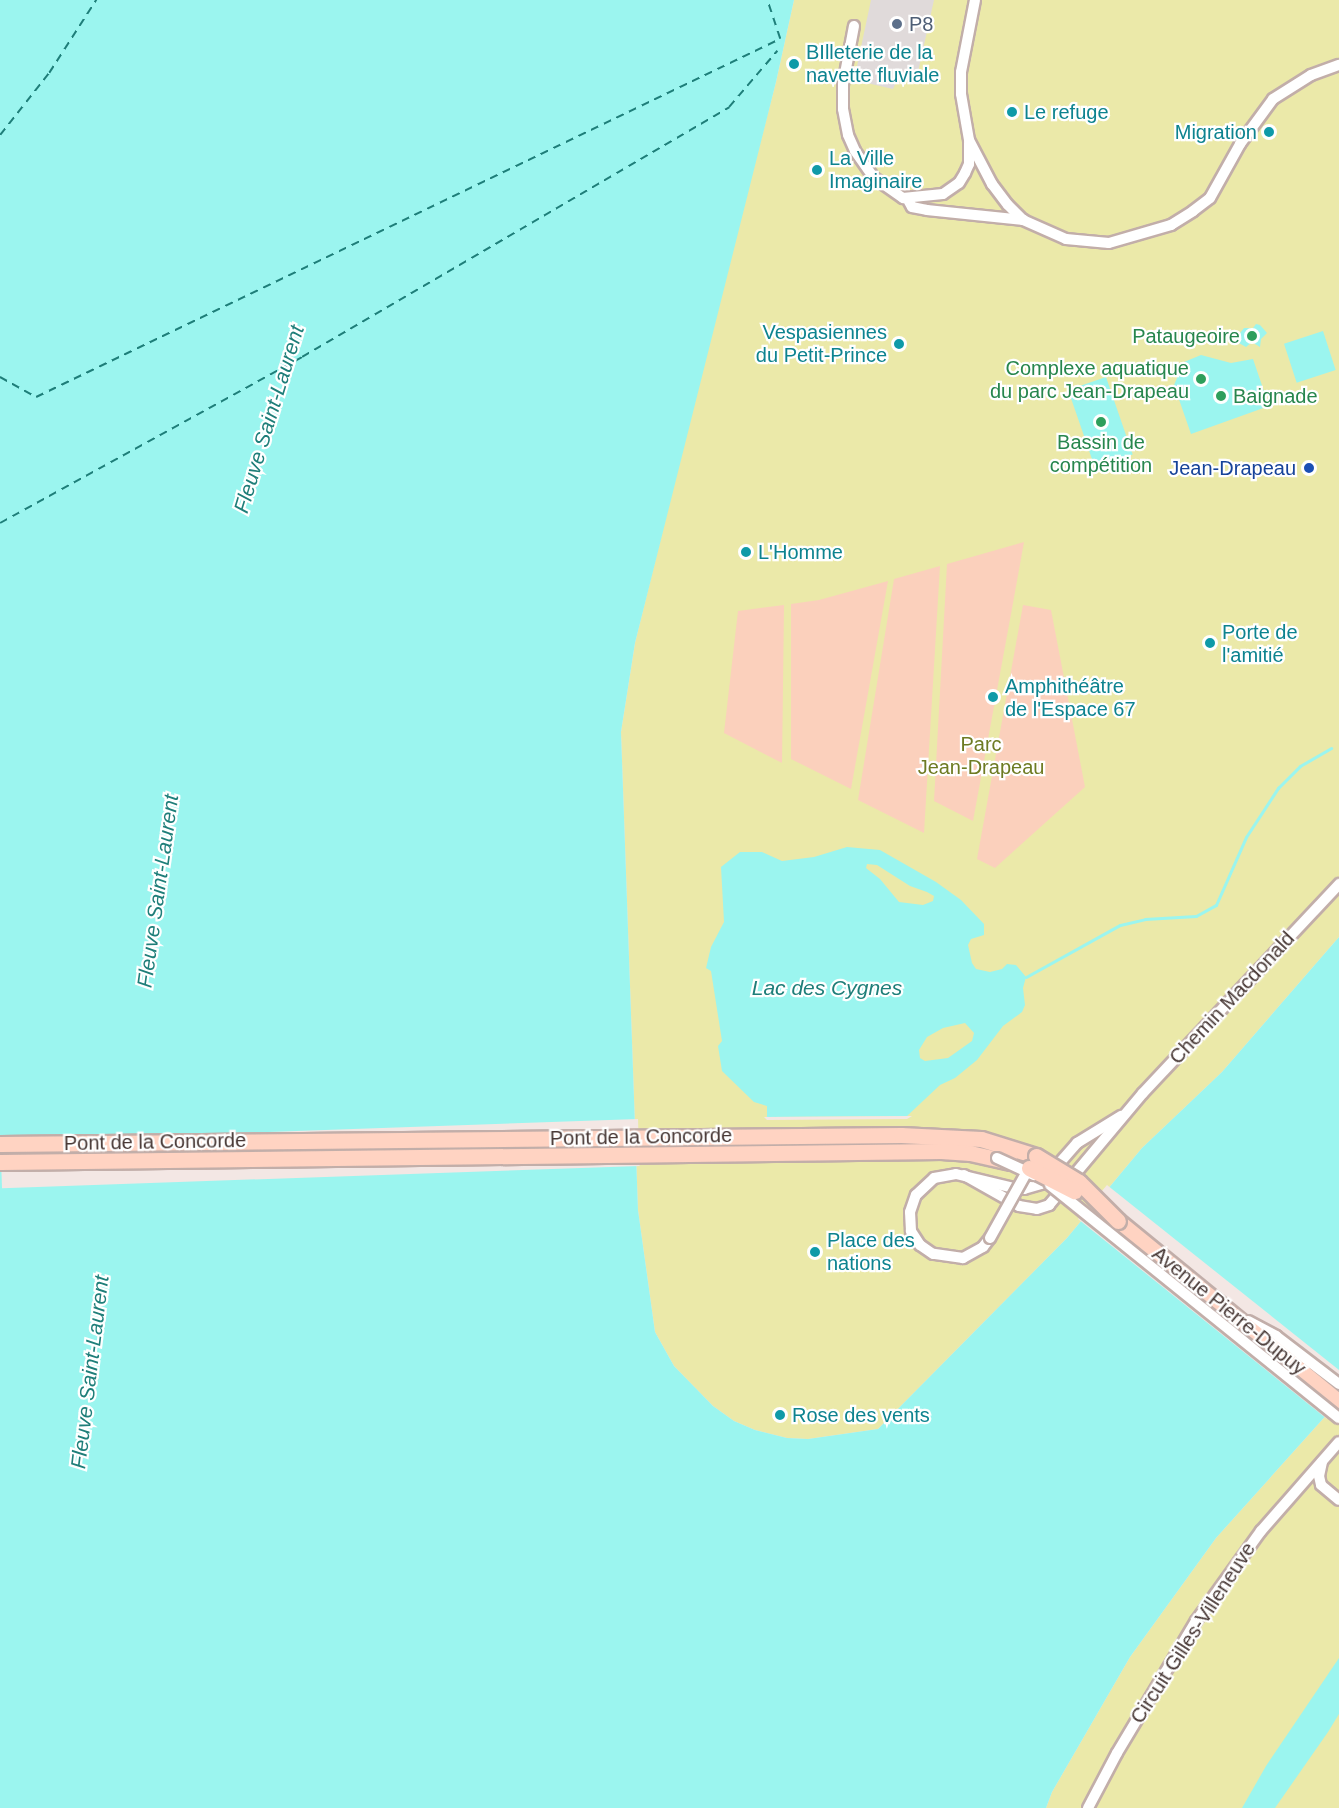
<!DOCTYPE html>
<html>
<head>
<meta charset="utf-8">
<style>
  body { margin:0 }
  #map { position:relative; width:1339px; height:1808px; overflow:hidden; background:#f3e7e4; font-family:Arial,sans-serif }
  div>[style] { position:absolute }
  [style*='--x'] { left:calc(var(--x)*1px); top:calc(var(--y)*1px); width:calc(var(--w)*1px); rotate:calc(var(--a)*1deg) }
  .green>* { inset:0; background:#ebe9a9 }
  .sand>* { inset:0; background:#fbd0bc }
  .parking>* { inset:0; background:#e0dada }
  .water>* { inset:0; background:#9bf5ef; transform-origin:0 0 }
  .pier>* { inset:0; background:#f3e7e4; transform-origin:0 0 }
  .stream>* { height:3px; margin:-1.5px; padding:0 1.5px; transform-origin:1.5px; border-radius:1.5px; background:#9bf5ef }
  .ferry>* { height:1.5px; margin-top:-0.75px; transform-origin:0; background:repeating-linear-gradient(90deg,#1e7e79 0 8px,transparent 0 14px) }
  .roads { filter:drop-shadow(2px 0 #c2aea9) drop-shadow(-2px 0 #c2aea9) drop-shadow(0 2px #c2aea9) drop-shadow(0 -2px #c2aea9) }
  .street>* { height:10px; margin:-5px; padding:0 5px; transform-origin:5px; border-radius:5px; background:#fff }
  .secondary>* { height:15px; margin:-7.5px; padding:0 7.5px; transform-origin:7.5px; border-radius:7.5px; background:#ffd3c2 }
  .bridges { filter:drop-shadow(2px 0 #c2aea9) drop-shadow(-2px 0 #c2aea9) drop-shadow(0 2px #c2aea9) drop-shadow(0 -2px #c2aea9) }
  .street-bridge>* { height:10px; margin:-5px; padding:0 5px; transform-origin:5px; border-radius:5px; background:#fff }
  .secondary-bridge>* { height:15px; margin:-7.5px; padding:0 7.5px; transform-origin:7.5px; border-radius:7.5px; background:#ffd3c2 }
  .dots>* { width:16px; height:16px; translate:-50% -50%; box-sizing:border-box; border:3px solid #fff; border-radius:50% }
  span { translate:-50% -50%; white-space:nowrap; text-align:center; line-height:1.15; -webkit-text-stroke:4.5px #fff; paint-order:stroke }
  .service-label { font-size:20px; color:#4e5e75 }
  .left { translate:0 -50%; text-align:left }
  .culture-label { font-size:20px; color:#0d838f }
  .right { translate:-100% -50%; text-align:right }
  .leisure-label { font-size:20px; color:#27864d }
  .transit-label { font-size:20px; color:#164399 }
  .park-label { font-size:20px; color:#6e7b23 }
  .street-label { font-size:20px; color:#463633 }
  .water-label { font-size:21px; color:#1e7e79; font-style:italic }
</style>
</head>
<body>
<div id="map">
  <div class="green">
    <div style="clip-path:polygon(794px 0,1339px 0,1339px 937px,1222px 1072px,1142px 1148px,1067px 1238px,878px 1429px,808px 1439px,787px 1438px,755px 1430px,734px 1421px,713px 1406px,674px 1366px,655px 1332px,638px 1210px,621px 732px,635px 643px,720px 298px,776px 82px)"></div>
    <div style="clip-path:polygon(1339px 1401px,1339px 1808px,1046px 1808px,1052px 1792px,1130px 1657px,1216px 1538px)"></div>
  </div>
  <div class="sand">
    <div style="clip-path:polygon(1024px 542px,1013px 603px,973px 821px,934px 801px,947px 564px)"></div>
    <div style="clip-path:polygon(940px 566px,924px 833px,858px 800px,894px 579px)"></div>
    <div style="clip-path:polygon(888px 581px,851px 789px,791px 759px,791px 604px,819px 600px)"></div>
    <div style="clip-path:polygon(784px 605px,782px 763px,724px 733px,738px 611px)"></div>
    <div style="clip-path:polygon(1023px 605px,1051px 610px,1085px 787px,995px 868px,977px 859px)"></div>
  </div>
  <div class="parking">
    <div style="clip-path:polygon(871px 0,934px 0,916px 81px,898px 78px,893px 89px,854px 80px)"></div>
  </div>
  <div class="water">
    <div style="clip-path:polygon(0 0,794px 0,776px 82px,635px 643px,621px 732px,638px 1210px,655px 1332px,674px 1366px,713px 1406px,734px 1421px,755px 1430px,787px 1438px,808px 1439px,878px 1429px,1067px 1238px,1142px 1148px,1222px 1072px,1339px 937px,1339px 1401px,1216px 1538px,1130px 1657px,1052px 1792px,1046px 1808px,0 1808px)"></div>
    <div style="clip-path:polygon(1256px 324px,1260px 325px,1267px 333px,1261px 339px,1260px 347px,1252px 342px,1246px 347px,1237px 342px,1236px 338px,1244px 328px,1253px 328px)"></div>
    <div style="left:1323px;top:331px;width:41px;height:41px;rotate:72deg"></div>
    <div style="clip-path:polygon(1201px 355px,1231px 363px,1253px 359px,1269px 406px,1191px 434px,1174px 385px,1184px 362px)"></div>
    <div style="left:1106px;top:377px;width:82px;height:40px;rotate:71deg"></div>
    <div style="clip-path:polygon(evenodd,847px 847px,880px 850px,936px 882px,961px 900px,984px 924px,984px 935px,971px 939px,968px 945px,972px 963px,976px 969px,990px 972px,1002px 969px,1007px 964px,1016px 965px,1026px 977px,1023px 988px,1025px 1005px,1022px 1012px,1003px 1026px,977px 1060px,955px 1078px,940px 1085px,907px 1116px,767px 1117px,767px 1106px,754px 1102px,722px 1071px,718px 1046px,722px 1041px,711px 971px,706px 968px,711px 947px,724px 922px,721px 867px,740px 852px,762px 852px,782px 861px,814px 857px,847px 847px,867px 864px,877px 865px,910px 886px,927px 892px,934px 896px,933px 901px,923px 905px,899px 902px,880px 879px,866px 868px,867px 864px,847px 847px,965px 1023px,974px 1033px,972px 1041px,948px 1058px,925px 1061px,920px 1058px,919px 1050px,927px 1037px,943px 1028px,965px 1023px)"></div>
    <div style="clip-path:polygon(1339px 1658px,1339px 1714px,1328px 1732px,1275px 1808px,1242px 1808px,1266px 1766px)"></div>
  </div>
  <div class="pier">
    <div style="clip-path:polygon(907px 1116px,912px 1116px,907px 1119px,767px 1120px,764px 1117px)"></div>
    <div style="left:638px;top:1119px;width:47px;height:638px;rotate:88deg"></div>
    <div style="clip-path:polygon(1107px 1185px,1339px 1370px,1339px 1406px,1327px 1419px,1078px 1219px)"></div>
  </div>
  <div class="stream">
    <div style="--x:1026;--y:977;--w:107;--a:-29"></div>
    <div style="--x:1120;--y:925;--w:26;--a:-13"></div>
    <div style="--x:1145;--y:919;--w:51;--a:-3.4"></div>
    <div style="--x:1196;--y:916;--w:23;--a:-29"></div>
    <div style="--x:1216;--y:905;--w:74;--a:-66.2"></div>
    <div style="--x:1246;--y:837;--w:59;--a:-56.9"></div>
    <div style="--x:1278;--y:788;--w:31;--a:-45"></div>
    <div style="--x:1300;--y:766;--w:36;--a:-30"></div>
  </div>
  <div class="ferry">
    <div style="--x:0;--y:135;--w:79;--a:-51.7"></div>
    <div style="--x:49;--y:73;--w:87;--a:-57.2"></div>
    <div style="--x:0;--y:377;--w:41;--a:29.1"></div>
    <div style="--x:36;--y:397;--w:826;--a:-25.7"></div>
    <div style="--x:780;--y:39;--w:41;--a:-108.4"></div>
    <div style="--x:0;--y:523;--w:345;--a:-28.8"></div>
    <div style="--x:302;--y:357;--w:495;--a:-30.3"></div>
    <div style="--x:729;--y:107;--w:74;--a:-49.4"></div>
  </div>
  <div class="roads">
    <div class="street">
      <div style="--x:975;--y:0;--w:73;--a:101"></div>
      <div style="--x:961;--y:72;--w:22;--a:90"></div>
      <div style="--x:961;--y:94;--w:47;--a:80.1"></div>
      <div style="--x:969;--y:140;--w:50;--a:62.4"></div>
      <div style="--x:992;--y:184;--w:26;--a:53"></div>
      <div style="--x:1008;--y:205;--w:21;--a:45"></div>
      <div style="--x:1023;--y:220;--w:47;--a:23.8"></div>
      <div style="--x:1066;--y:239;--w:43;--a:5.3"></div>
      <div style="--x:1109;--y:243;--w:65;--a:-16.2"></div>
      <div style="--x:1171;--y:225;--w:26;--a:-32"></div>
      <div style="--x:1193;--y:211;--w:21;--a:-37"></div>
      <div style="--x:1210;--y:198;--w:62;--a:-60.9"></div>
      <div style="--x:1240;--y:144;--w:56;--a:-53.7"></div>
      <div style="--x:1273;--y:99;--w:45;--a:-32.3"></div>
      <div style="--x:1311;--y:75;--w:30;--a:-20"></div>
      <div style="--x:854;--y:26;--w:59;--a:100.7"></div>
      <div style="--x:843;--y:84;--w:25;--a:90"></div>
      <div style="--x:843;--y:109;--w:26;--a:79"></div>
      <div style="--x:848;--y:135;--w:17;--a:66"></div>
      <div style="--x:855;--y:151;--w:32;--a:55"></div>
      <div style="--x:873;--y:177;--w:37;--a:35"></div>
      <div style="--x:903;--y:198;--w:40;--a:-5.7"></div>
      <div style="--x:943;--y:194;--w:19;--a:-35"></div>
      <div style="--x:959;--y:183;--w:12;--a:-59"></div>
      <div style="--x:965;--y:173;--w:10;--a:-66"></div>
      <div style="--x:969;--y:164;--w:21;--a:-90"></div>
      <div style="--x:907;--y:198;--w:10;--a:61"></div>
      <div style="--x:912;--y:207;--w:15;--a:11"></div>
      <div style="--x:927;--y:210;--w:97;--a:5.9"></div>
      <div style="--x:964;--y:1175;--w:63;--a:29.4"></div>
      <div style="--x:1019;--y:1206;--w:18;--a:9"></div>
      <div style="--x:1037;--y:1209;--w:13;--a:-18"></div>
      <div style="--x:1049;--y:1205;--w:146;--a:-50"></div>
      <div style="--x:1143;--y:1093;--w:287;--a:-46.8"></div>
      <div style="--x:990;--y:1238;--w:11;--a:128"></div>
      <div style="--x:983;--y:1247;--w:23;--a:151"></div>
      <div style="--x:963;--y:1258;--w:30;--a:-172"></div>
      <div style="--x:933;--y:1254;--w:16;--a:-145"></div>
      <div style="--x:920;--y:1245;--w:17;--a:-123"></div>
      <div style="--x:911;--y:1231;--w:19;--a:-93"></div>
      <div style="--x:910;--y:1212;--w:18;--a:-71"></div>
      <div style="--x:916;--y:1195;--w:25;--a:-43"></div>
      <div style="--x:934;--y:1178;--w:22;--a:-10"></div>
      <div style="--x:956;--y:1174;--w:60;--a:13.6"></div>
      <div style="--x:1014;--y:1188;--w:10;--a:6"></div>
      <div style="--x:1024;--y:1189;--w:18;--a:-16"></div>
      <div style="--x:1041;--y:1184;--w:55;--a:-48.7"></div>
      <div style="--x:1077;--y:1143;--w:52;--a:-31.5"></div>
      <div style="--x:1248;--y:1321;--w:32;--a:28"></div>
      <div style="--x:1276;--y:1336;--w:79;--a:37.3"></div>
      <div style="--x:1322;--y:1462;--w:14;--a:102"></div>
      <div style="--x:1319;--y:1476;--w:9;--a:77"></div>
      <div style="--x:1321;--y:1485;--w:23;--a:40"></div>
      <div style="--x:1088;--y:1808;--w:62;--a:-62.2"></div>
      <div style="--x:1117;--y:1753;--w:154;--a:-59.1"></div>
      <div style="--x:1196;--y:1621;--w:111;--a:-54.2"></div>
      <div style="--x:1261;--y:1531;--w:118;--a:-48.8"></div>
    </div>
    <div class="secondary">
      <div style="--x:0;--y:1144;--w:901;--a:-0.57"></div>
      <div style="--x:901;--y:1135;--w:80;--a:2.9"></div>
      <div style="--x:981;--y:1139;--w:58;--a:17.2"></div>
      <div style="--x:0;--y:1162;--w:941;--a:-0.67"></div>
      <div style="--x:941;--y:1151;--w:29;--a:4"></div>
      <div style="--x:970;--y:1153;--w:41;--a:12.7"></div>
      <div style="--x:1118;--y:1221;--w:286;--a:39.3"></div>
    </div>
  </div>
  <div class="bridges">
    <div class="street-bridge">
      <div style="--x:997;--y:1158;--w:41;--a:24.7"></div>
      <div style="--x:1050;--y:1185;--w:371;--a:38.9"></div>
      <div style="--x:990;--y:1238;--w:80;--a:-60.9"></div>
    </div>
    <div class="secondary-bridge">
      <div style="--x:1036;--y:1156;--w:50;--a:31.2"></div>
      <div style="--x:1079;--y:1182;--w:55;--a:45"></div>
      <div style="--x:1029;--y:1168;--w:51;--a:27.1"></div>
    </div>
  </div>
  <div class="dots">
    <div style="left:897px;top:24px;background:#5c6f8a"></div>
    <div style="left:794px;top:64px;background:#0f9aa8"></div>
    <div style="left:1012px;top:112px;background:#0f9aa8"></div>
    <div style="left:1269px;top:132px;background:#0f9aa8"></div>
    <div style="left:817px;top:170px;background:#0f9aa8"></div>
    <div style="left:1252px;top:336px;background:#2e9e5b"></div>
    <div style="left:899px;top:344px;background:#0f9aa8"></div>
    <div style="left:1201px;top:379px;background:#2e9e5b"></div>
    <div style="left:1221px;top:396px;background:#2e9e5b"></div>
    <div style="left:1101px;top:422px;background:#2e9e5b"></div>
    <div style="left:1309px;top:468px;background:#1a4fb4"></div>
    <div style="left:746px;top:552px;background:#0f9aa8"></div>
    <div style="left:1210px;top:643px;background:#0f9aa8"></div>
    <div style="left:993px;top:697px;background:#0f9aa8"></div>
    <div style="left:815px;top:1252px;background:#0f9aa8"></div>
    <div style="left:780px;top:1415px;background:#0f9aa8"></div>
  </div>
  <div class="service-label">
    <span class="left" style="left:909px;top:24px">P8</span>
  </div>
  <div class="culture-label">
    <span class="left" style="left:806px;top:64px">BIlleterie de la<br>navette fluviale</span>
    <span class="left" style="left:1024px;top:112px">Le refuge</span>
    <span class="right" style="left:1257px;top:132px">Migration</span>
    <span class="left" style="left:829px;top:170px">La Ville<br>Imaginaire</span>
    <span class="right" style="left:887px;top:344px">Vespasiennes<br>du Petit-Prince</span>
    <span class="left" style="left:758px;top:552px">L'Homme</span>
    <span class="left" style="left:1222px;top:644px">Porte de<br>l'amitié</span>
    <span class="left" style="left:1005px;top:698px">Amphithéâtre<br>de l'Espace 67</span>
    <span class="left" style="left:827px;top:1252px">Place des<br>nations</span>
    <span class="left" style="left:792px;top:1415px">Rose des vents</span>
  </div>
  <div class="leisure-label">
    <span class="right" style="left:1240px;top:336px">Pataugeoire</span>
    <span class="right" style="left:1189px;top:380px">Complexe aquatique<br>du parc Jean-Drapeau</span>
    <span class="left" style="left:1233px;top:396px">Baignade</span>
    <span style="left:1101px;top:454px">Bassin de<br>compétition</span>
  </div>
  <div class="transit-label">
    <span class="right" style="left:1296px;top:468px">Jean-Drapeau</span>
  </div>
  <div class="park-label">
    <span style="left:981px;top:756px">Parc<br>Jean-Drapeau</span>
  </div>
  <div class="street-label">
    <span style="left:1232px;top:998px;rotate:-47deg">Chemin Macdonald</span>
    <span style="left:641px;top:1137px;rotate:-1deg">Pont de la Concorde</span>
    <span style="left:155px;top:1142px;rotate:-1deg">Pont de la Concorde</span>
    <span style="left:1229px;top:1311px;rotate:39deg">Avenue Pierre-Dupuy</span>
    <span style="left:1193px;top:1633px;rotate:-57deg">Circuit Gilles-Villeneuve</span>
  </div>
  <div class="water-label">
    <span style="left:269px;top:419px;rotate:-73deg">Fleuve Saint-Laurent</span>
    <span style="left:158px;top:891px;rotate:-82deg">Fleuve Saint-Laurent</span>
    <span style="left:827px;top:988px">Lac des Cygnes</span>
    <span style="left:90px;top:1372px;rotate:-83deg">Fleuve Saint-Laurent</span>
  </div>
</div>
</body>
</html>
